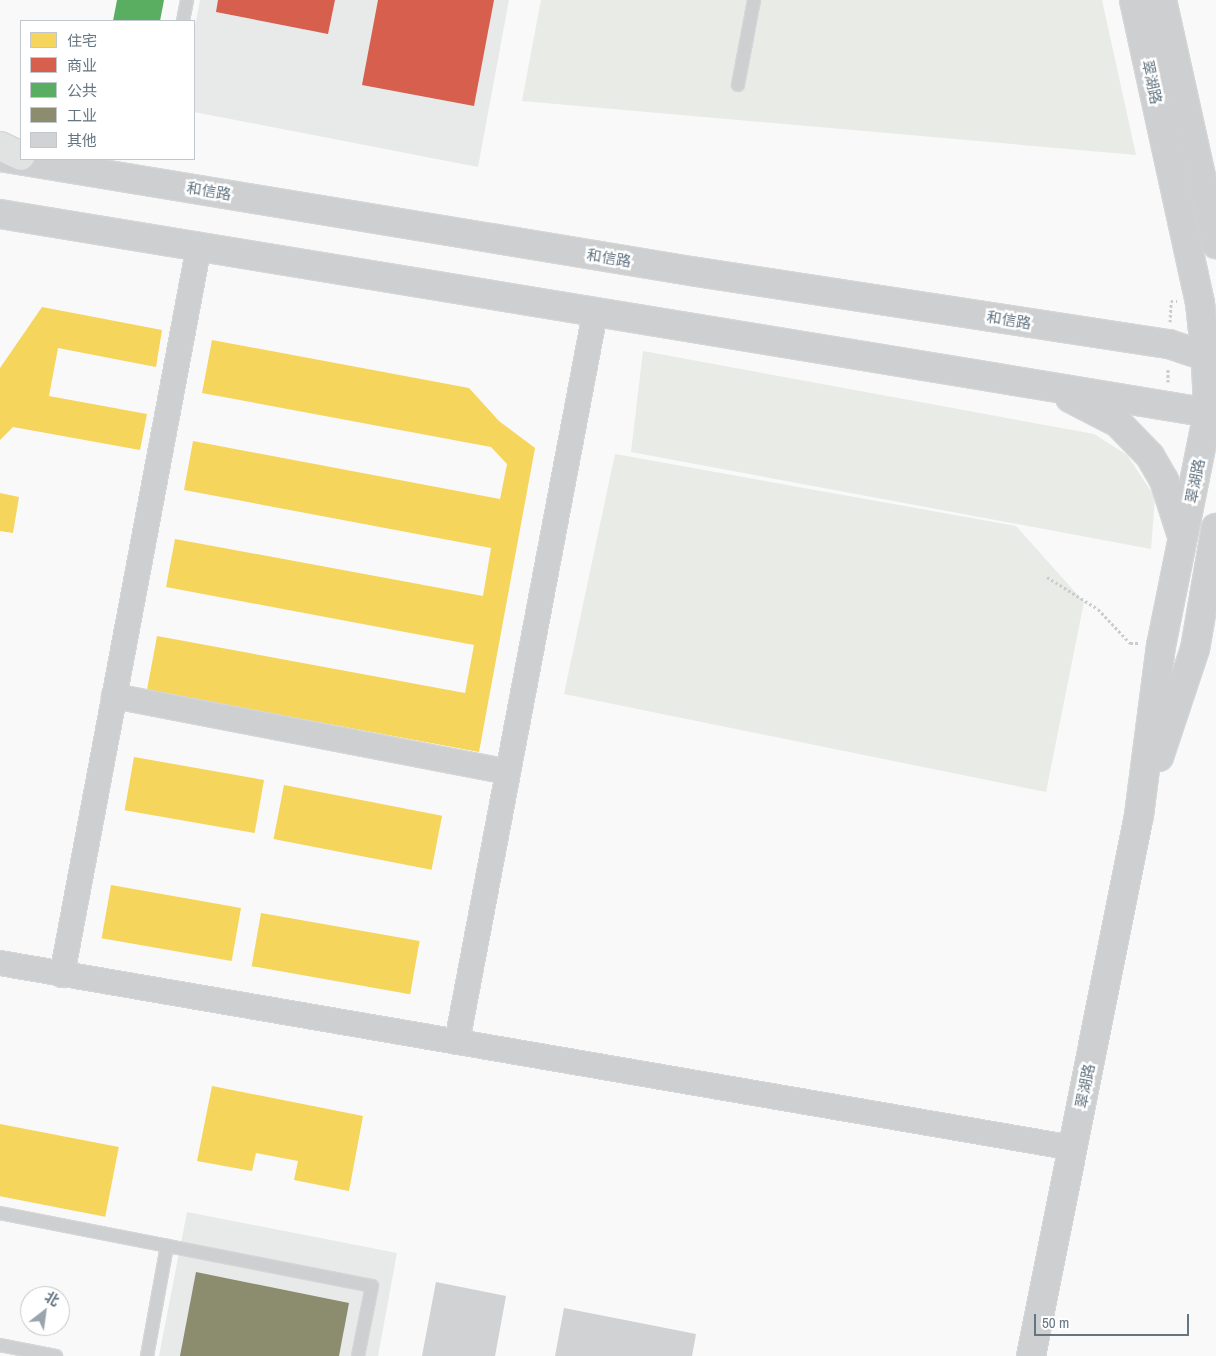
<!DOCTYPE html>
<html>
<head>
<meta charset="utf-8">
<style>
  body { margin:0 }
  #map { position:relative; width:1216px; height:1356px; overflow:hidden; background:#f9f9f9; font-family:"Archivo Narrow","Noto Sans SC",sans-serif }
  div>[style] { position:absolute }
  [style*='--x'] { left:calc(var(--x)*1px); top:calc(var(--y)*1px); width:calc(var(--w)*1px); rotate:calc(var(--a)*1deg) }
  .built>* { inset:0; background:#e8e9e9 }
  .green>* { inset:0; background:#e8ebe6 }
  .homes>* { inset:0; background:#f6d55c; transform-origin:0 0 }
  .shops>* { inset:0; background:#d6604d }
  .public>* { inset:0; background:#5aae61 }
  .industry>* { inset:0; background:#8c8c6e }
  .building>* { inset:0; background:#d0d2d3 }
  .path>* { height:3px; margin-top:-1.5px; transform-origin:0; background:repeating-linear-gradient(90deg,#cbcccd 0 2.5px,transparent 0 5px) }
  .roads { filter:drop-shadow(1px 0 #d5d6d7) drop-shadow(-1px 0 #d5d6d7) drop-shadow(0 1px #d5d6d7) drop-shadow(0 -1px #d5d6d7) }
  .service>* { height:12px; margin:-6px; padding:0 6px; transform-origin:6px; border-radius:6px; background:#cecfd0 }
  .minor>* { height:24px; margin:-12px; padding:0 12px; transform-origin:12px; border-radius:12px; background:#cecfd0 }
  .tertiary>* { height:28px; margin:-14px; padding:0 14px; transform-origin:14px; border-radius:14px; background:#cecfd0 }
  .secondary>* { height:28px; margin:-14px; padding:0 14px; transform-origin:14px; border-radius:14px; background:#e1e2e2 }
  span { translate:-50% -50%; white-space:nowrap; text-align:center; line-height:1.15; -webkit-text-stroke:5px #fff; paint-order:stroke }
  .street-label { font-size:15px; color:#657683 }
  .legend { position:absolute; left:20px; top:20px; width:175px; height:140px; box-sizing:border-box; background:#fff; border:1px solid #c1c8cd; margin:0; padding:6px 9px; list-style:none; font-size:15px; color:#657683 }
  .legend li { display:flex; align-items:center; gap:10px; height:25px }
  .legend b { width:25px; border:1px solid #c1c8cd }
  .north { position:absolute; left:20px; top:1286px; width:50px; height:50px; box-sizing:border-box; background:#fff; border:1px solid #c1c8cd; border-radius:50%; rotate:30deg; font-size:14px; font-weight:700; line-height:20px; text-align:center; color:#657683 }
  .north::after { content:''; display:block; margin:auto; width:18px; height:22px; background:#99a4ac; clip-path:polygon(50% 0,100% 100%,50% 72%,0 100%) }
  .scale { position:absolute; left:1034px; top:1314px; width:155px; height:22px; box-sizing:border-box; border:2px solid #657683; border-top:0; padding-left:6px; font-size:15px; line-height:18px; white-space:nowrap; color:#657683; -webkit-text-stroke:4px #fff; paint-order:stroke }
</style>
</head>
<body>
<div id="map">
  <div class="built">
    <div style="clip-path:polygon(200px 0,509px 0,478px 167px,194px 112px,194px 31px)"></div>
    <div style="clip-path:polygon(187px 1212px,397px 1253px,378px 1356px,159px 1356px)"></div>
  </div>
  <div class="green">
    <div style="clip-path:polygon(541px 0,1102px 0,1136px 155px,522px 101px)"></div>
    <div style="clip-path:polygon(643px 351px,1094px 434px,1127px 455px,1155px 497px,1151px 549px,631px 452px)"></div>
    <div style="clip-path:polygon(615px 454px,1016px 526px,1084px 602px,1046px 792px,564px 694px)"></div>
  </div>
  <div class="homes">
    <div style="clip-path:polygon(42px 307px,162px 330px,156px 367px,58px 348px,49px 396px,147px 414px,140px 450px,13px 427px,0 440px,0 368px)"></div>
    <div style="clip-path:polygon(212px 340px,469px 388px,499px 421px,535px 448px,479px 752px,147px 690px,157px 636px,465px 693px,474px 645px,166px 587px,175px 539px,483px 596px,491px 548px,184px 490px,193px 441px,500px 499px,507px 464px,491px 447px,202px 393px)"></div>
    <div style="clip-path:polygon(0 493px,19px 497px,13px 533px,0 531px)"></div>
    <div style="left:134px;top:757px;width:132px;height:54px;rotate:10deg"></div>
    <div style="left:284px;top:785px;width:161px;height:55px;rotate:11deg"></div>
    <div style="left:111px;top:885px;width:132px;height:54px;rotate:10deg"></div>
    <div style="left:261px;top:913px;width:161px;height:54px;rotate:10deg"></div>
    <div style="clip-path:polygon(212px 1086px,363px 1116px,349px 1191px,294px 1180px,298px 1161px,256px 1153px,252px 1171px,197px 1161px)"></div>
    <div style="left:0;top:1124px;width:121px;height:71px;rotate:11deg"></div>
  </div>
  <div class="shops">
    <div style="clip-path:polygon(218px 0,335px 0,328px 34px,216px 12px)"></div>
    <div style="clip-path:polygon(378px 0,494px 0,474px 106px,362px 85px)"></div>
  </div>
  <div class="public">
    <div style="clip-path:polygon(117px 0,164px 0,160px 21px,113px 21px)"></div>
  </div>
  <div class="industry">
    <div style="clip-path:polygon(196px 1272px,349px 1303px,339px 1356px,180px 1356px)"></div>
  </div>
  <div class="building">
    <div style="clip-path:polygon(436px 1282px,506px 1296px,495px 1356px,422px 1356px)"></div>
    <div style="clip-path:polygon(564px 1308px,696px 1334px,692px 1356px,555px 1356px)"></div>
  </div>
  <div class="path">
    <div style="--x:1170;--y:322;--w:21;--a:-87"></div>
    <div style="--x:1171;--y:301;--w:6;--a:0"></div>
    <div style="--x:1168;--y:382;--w:14;--a:-90"></div>
    <div style="--x:1047;--y:577;--w:60;--a:32.1"></div>
    <div style="--x:1098;--y:609;--w:47;--a:46.7"></div>
    <div style="--x:1130;--y:643;--w:8;--a:0"></div>
  </div>
  <div class="roads">
    <div class="service">
      <div style="--x:183;--y:21;--w:21;--a:-79"></div>
      <div style="--x:738;--y:85;--w:86;--a:-79.3"></div>
      <div style="--x:0;--y:1213;--w:379;--a:11.1"></div>
      <div style="--x:372;--y:1286;--w:71;--a:101.3"></div>
      <div style="--x:0;--y:1345;--w:57;--a:11.1"></div>
      <div style="--x:147;--y:1356;--w:112;--a:-79.7"></div>
    </div>
    <div class="minor">
      <div style="--x:114;--y:696;--w:401;--a:10.9"></div>
      <div style="--x:0;--y:963;--w:1089;--a:9.78"></div>
      <div style="--x:62;--y:975;--w:742;--a:-79.36"></div>
      <div style="--x:457;--y:1042;--w:742;--a:-79.28"></div>
    </div>
    <div class="tertiary">
      <div style="--x:1162;--y:0;--w:250;--a:77.5"></div>
      <div style="--x:0;--y:157;--w:706;--a:9.37"></div>
      <div style="--x:697;--y:272;--w:477;--a:8.7"></div>
      <div style="--x:1169;--y:344;--w:50;--a:18.8"></div>
      <div style="--x:0;--y:214;--w:1232;--a:9.34"></div>
      <div style="--x:1070;--y:398;--w:54;--a:27.5"></div>
      <div style="--x:1118;--y:423;--w:46;--a:45.9"></div>
      <div style="--x:1150;--y:456;--w:28;--a:60"></div>
      <div style="--x:1164;--y:480;--w:59;--a:72.2"></div>
      <div style="--x:1159;--y:757;--w:114;--a:-71.6"></div>
      <div style="--x:1195;--y:649;--w:123;--a:-80.2"></div>
      <div style="--x:1031;--y:1356;--w:552;--a:-78.71"></div>
      <div style="--x:1139;--y:815;--w:170;--a:-82.6"></div>
      <div style="--x:1161;--y:646;--w:238;--a:-78.6"></div>
      <div style="--x:1208;--y:413;--w:54;--a:-92.1"></div>
      <div style="--x:1206;--y:359;--w:56;--a:-96.1"></div>
      <div style="--x:1200;--y:303;--w:310;--a:-102.3"></div>
    </div>
    <div class="secondary">
      <div style="--x:0;--y:146;--w:23;--a:25"></div>
    </div>
  </div>
  <div class="street-label">
    <span style="left:1152px;top:82px;rotate:78deg">翠湖路</span>
    <span style="left:209px;top:191px;rotate:9deg">和信路</span>
    <span style="left:609px;top:258px;rotate:9deg">和信路</span>
    <span style="left:1009px;top:320px;rotate:9deg">和信路</span>
    <span style="left:1195px;top:481px;rotate:-79deg">翠湖路</span>
    <span style="left:1085px;top:1086px;rotate:-79deg">翠湖路</span>
  </div>
  <ul class="legend">
  <li><b style="height:14px;background:#f6d55c"></b>住宅</li>
  <li><b style="height:14px;background:#d6604d"></b>商业</li>
  <li><b style="height:14px;background:#5aae61"></b>公共</li>
  <li><b style="height:14px;background:#8c8c6e"></b>工业</li>
  <li><b style="height:14px;background:#d0d2d3"></b>其他</li>
  </ul>
  <div class="north">北</div>
  <div class="scale">50 m</div>
</div>
</body>
</html>
